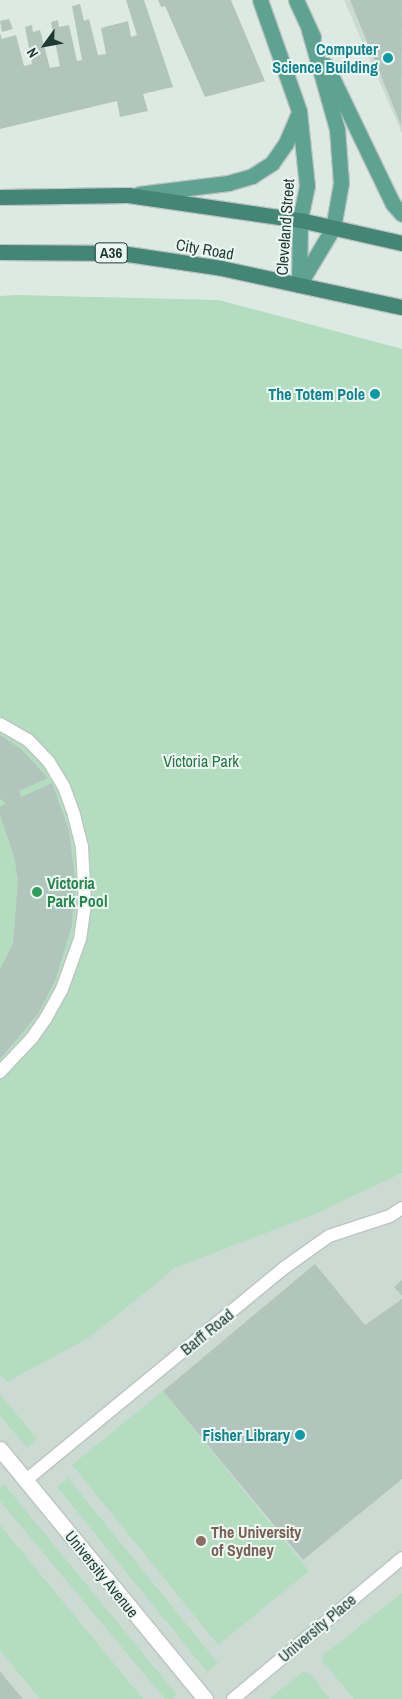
<!DOCTYPE html>
<html>
<head>
<meta charset="utf-8">
<style>
  body { margin:0 }
  #map { position:relative; width:402px; height:1699px; overflow:hidden; background:#ddeae4; font-family:"Archivo Narrow",sans-serif }
  div>[style] { position:absolute }
  [style*='--x'] { left:calc(var(--x)*1px); top:calc(var(--y)*1px); width:calc(var(--w)*1px); rotate:calc(var(--a)*1deg) }
  .built>* { inset:0; background:#cbdad3 }
  .green>* { inset:0; background:#b4ddbf; transform-origin:0 0 }
  .building>* { inset:0; background:#b2c5bd }
  .roads { filter:drop-shadow(1px 0 #bcc4c2) drop-shadow(-1px 0 #bcc4c2) drop-shadow(0 1px #bcc4c2) drop-shadow(0 -1px #bcc4c2) }
  .service>* { height:12px; margin:-6px; padding:0 6px; transform-origin:6px; border-radius:6px; background:#fff }
  .minor>* { height:15px; margin:-7.5px; padding:0 7.5px; transform-origin:7.5px; border-radius:7.5px; background:#fff }
  .primary>* { height:15px; margin:-7.5px; padding:0 7.5px; transform-origin:7.5px; border-radius:7.5px; background:#5ea391 }
  .trunk>* { height:15px; margin:-7.5px; padding:0 7.5px; transform-origin:7.5px; border-radius:7.5px; background:#438676 }
  .dots>* { width:14px; height:14px; translate:-50% -50%; box-sizing:border-box; border:2px solid #edf7f2; border-radius:50% }
  span { translate:-50% -50%; white-space:nowrap; text-align:center; line-height:1.15; -webkit-text-stroke:4px #edf7f2; paint-order:stroke }
  .shield-label span { padding:1px 4px; background:#edf7f2; border:1px solid; border-radius:4px; -webkit-text-stroke-width:0 }
  .shield-label { font-size:15px; color:#1e3a33; font-weight:700 }
  .culture-label { font-size:16px; color:#0d838f; font-weight:700 }
  .right { translate:-100% -50%; text-align:right }
  .street-label { font-size:16px; color:#1e3a33 }
  .park-label { font-size:16px; color:#267344 }
  .leisure-label { font-size:16px; color:#27864d; font-weight:700 }
  .left { translate:0 -50%; text-align:left }
  .education-label { font-size:16px; color:#785e54; font-weight:700 }
  .north { position:absolute; left:20px; top:20px; width:50px; height:50px; -webkit-text-stroke:4px #edf7f2; paint-order:stroke; rotate:238deg; font-size:14px; font-weight:700; line-height:20px; text-align:center; color:#1e3a33 }
  .north::after { content:''; display:block; margin:auto; width:18px; height:22px; background:#1e3a33; clip-path:polygon(50% 0,100% 100%,50% 72%,0 100%) }
</style>
</head>
<body>
<div id="map">
  <div class="built">
    <div style="clip-path:polygon(344px 0,402px 0,402px 133px)"></div>
    <div style="clip-path:polygon(402px 1173px,402px 1699px,0 1699px,0 1375px,7px 1382px,175px 1268px)"></div>
  </div>
  <div class="green">
    <div style="clip-path:polygon(16px 295px,219px 300px,402px 349px,402px 1173px,317px 1213px,175px 1268px,90px 1337px,7px 1382px,0 1375px,0 296px)"></div>
    <div style="left:163px;top:1391px;width:232px;height:117px;rotate:51deg"></div>
    <div style="clip-path:polygon(0 1394px,37px 1439px,27px 1448px,0 1415px)"></div>
    <div style="left:68px;top:1478px;width:238px;height:14px;rotate:51deg"></div>
    <div style="clip-path:polygon(4px 1484px,177px 1695px,172px 1699px,165px 1699px,0 1501px,0 1487px)"></div>
    <div style="clip-path:polygon(0 1525px,143px 1699px,40px 1699px,0 1650px)"></div>
    <div style="clip-path:polygon(402px 1593px,402px 1699px,354px 1699px,325px 1664px,323px 1665px,323px 1655px)"></div>
    <div style="clip-path:polygon(303px 1672px,310px 1673px,330px 1699px,269px 1699px)"></div>
  </div>
  <div class="building">
    <div style="clip-path:polygon(126px 0,144px 0,173px 87px,143px 94px,148px 111px,120px 117px,117px 101px,0 129px,0 33px,2px 39px,16px 35px,24px 66px,32px 64px,25px 27px,32px 25px,33px 32px,40px 30px,50px 68px,60px 66px,51px 22px,58px 20px,59px 27px,69px 25px,77px 61px,82px 60px,72px 6px,80px 4px,84px 21px,89px 19px,98px 55px,106px 54px,101px 28px,128px 21px,131px 37px,137px 35px)"></div>
    <div style="clip-path:polygon(158px 0,231px 0,265px 81px,205px 97px,165px 6px,161px 7px)"></div>
    <div style="clip-path:polygon(350px 0,402px 0,401px 125px)"></div>
    <div style="clip-path:polygon(9px 19px,13px 29px,2px 32px,0 21px)"></div>
    <div style="clip-path:polygon(0 735px,21px 749px,48px 778px,19px 791px,21px 797px,52px 783px,69px 830px,75px 880px,72px 925px,55px 981px,38px 1014px,0 1059px,0 969px,13px 944px,18px 881px,14px 856px,0 815px,0 807px,5px 804px,2px 799px,0 800px)"></div>
    <div style="clip-path:polygon(315px 1264px,365px 1325px,402px 1299px,402px 1479px,303px 1560px,163px 1391px)"></div>
    <div style="clip-path:polygon(402px 1280px,402px 1296px,394px 1287px)"></div>
    <div style="clip-path:polygon(0 1671px,6px 1679px,23px 1699px,0 1699px)"></div>
  </div>
  <div class="roads">
    <div class="service">
      <div style="--x:0;--y:724;--w:32;--a:30"></div>
      <div style="--x:28;--y:740;--w:30;--a:46"></div>
      <div style="--x:49;--y:762;--w:29;--a:59"></div>
      <div style="--x:64;--y:787;--w:30;--a:70"></div>
      <div style="--x:74;--y:815;--w:33;--a:76"></div>
      <div style="--x:82;--y:847;--w:57;--a:87"></div>
      <div style="--x:85;--y:904;--w:35;--a:98"></div>
      <div style="--x:80;--y:939;--w:53;--a:109.8"></div>
      <div style="--x:62;--y:989;--w:33;--a:119"></div>
      <div style="--x:46;--y:1018;--w:24;--a:125"></div>
      <div style="--x:32;--y:1038;--w:47;--a:133.3"></div>
      <div style="--x:26;--y:1480;--w:334;--a:-39.4"></div>
      <div style="--x:284;--y:1268;--w:55;--a:-35.4"></div>
      <div style="--x:329;--y:1236;--w:64;--a:-18.2"></div>
      <div style="--x:390;--y:1216;--w:14;--a:-34"></div>
      <div style="--x:233;--y:1699;--w:220;--a:-39.8"></div>
    </div>
    <div class="minor">
      <div style="--x:0;--y:1449;--w:323;--a:50.6"></div>
    </div>
    <div class="primary">
      <div style="--x:260;--y:0;--w:118;--a:70.6"></div>
      <div style="--x:299;--y:111;--w:75;--a:83.9"></div>
      <div style="--x:307;--y:186;--w:35;--a:102"></div>
      <div style="--x:300;--y:220;--w:65;--a:90.9"></div>
      <div style="--x:296;--y:0;--w:41;--a:65.3"></div>
      <div style="--x:326;--y:65;--w:154;--a:64.3"></div>
      <div style="--x:393;--y:204;--w:13;--a:48"></div>
      <div style="--x:139;--y:194;--w:90;--a:-7"></div>
      <div style="--x:228;--y:183;--w:25;--a:-16"></div>
      <div style="--x:252;--y:176;--w:24;--a:-33"></div>
      <div style="--x:272;--y:163;--w:24;--a:-55"></div>
      <div style="--x:286;--y:143;--w:30;--a:-67"></div>
      <div style="--x:300;--y:283;--w:64;--a:-59"></div>
      <div style="--x:333;--y:228;--w:46;--a:-79.9"></div>
      <div style="--x:341;--y:183;--w:54;--a:-94.2"></div>
      <div style="--x:337;--y:129;--w:103;--a:-105.8"></div>
    </div>
    <div class="trunk">
      <div style="--x:0;--y:197;--w:128;--a:-0.9"></div>
      <div style="--x:128;--y:195;--w:174;--a:8.3"></div>
      <div style="--x:300;--y:220;--w:105;--a:12.7"></div>
      <div style="--x:0;--y:252;--w:121;--a:0.5"></div>
      <div style="--x:121;--y:253;--w:101;--a:8.5"></div>
      <div style="--x:221;--y:268;--w:185;--a:12.2"></div>
    </div>
  </div>
  <div class="dots">
    <div style="left:388px;top:58px;background:#0f9aa8"></div>
    <div style="left:375px;top:394px;background:#0f9aa8"></div>
    <div style="left:37px;top:892px;background:#2e9e5b"></div>
    <div style="left:300px;top:1435px;background:#0f9aa8"></div>
    <div style="left:201px;top:1541px;background:#8d6e63"></div>
  </div>
  <div class="shield-label">
    <span style="left:111px;top:253px">A36</span>
  </div>
  <div class="culture-label">
    <span class="right" style="left:378px;top:58px">Computer<br>Science Building</span>
    <span class="right" style="left:365px;top:394px">The Totem Pole</span>
    <span class="right" style="left:290px;top:1435px">Fisher Library</span>
  </div>
  <div class="street-label">
    <span style="left:285px;top:227px;rotate:-86deg">Cleveland Street</span>
    <span style="left:205px;top:249px;rotate:10deg">City Road</span>
    <span style="left:207px;top:1332px;rotate:-39deg">Barff Road</span>
    <span style="left:102px;top:1574px;rotate:51deg">University Avenue</span>
    <span style="left:317px;top:1628px;rotate:-40deg">University Place</span>
  </div>
  <div class="park-label">
    <span style="left:201px;top:761px">Victoria Park</span>
  </div>
  <div class="leisure-label">
    <span class="left" style="left:47px;top:892px">Victoria<br>Park Pool</span>
  </div>
  <div class="education-label">
    <span class="left" style="left:211px;top:1541px">The University<br>of Sydney</span>
  </div>
  <div class="north">N</div>
</div>
</body>
</html>
